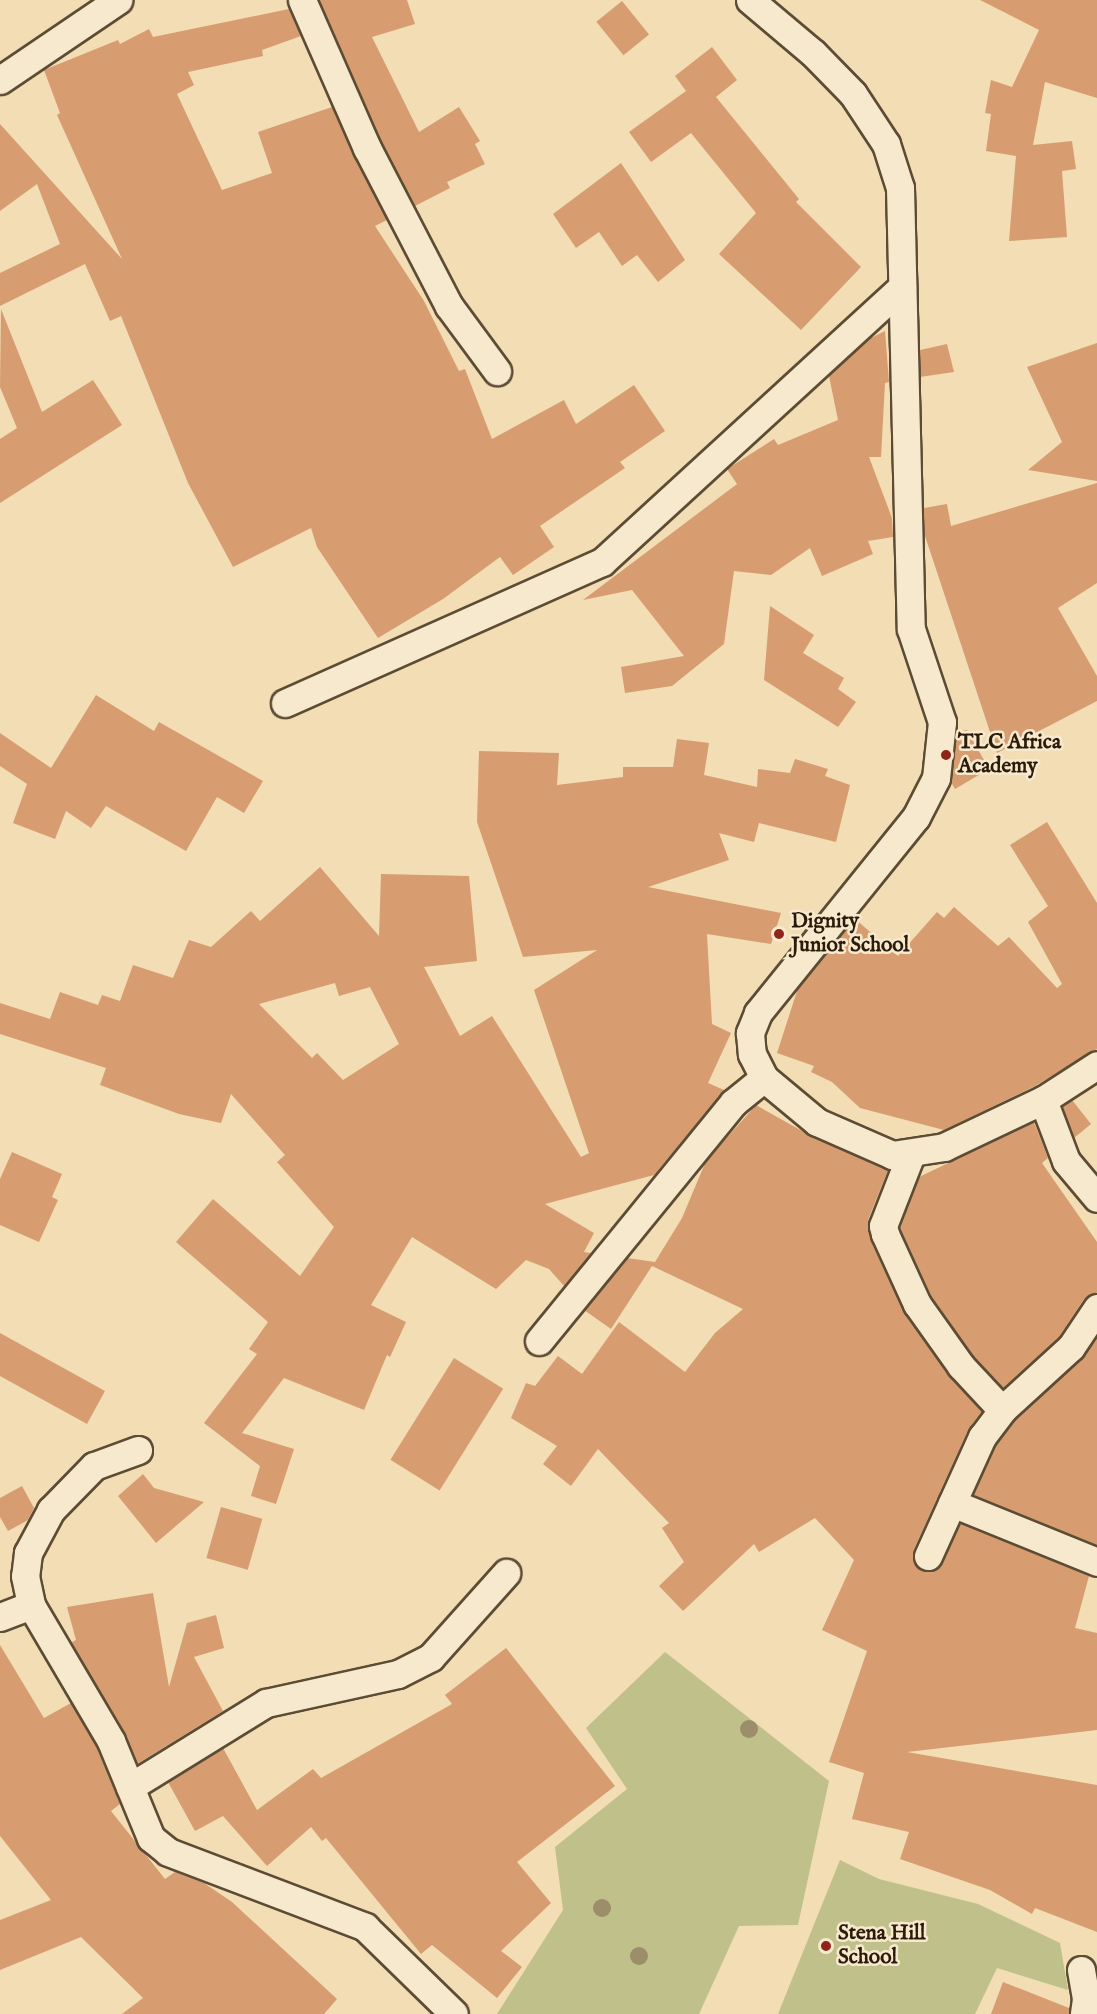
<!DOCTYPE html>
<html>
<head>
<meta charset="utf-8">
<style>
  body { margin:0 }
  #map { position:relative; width:1097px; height:2014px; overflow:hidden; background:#f2ddb4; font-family:"IM FELL English",serif }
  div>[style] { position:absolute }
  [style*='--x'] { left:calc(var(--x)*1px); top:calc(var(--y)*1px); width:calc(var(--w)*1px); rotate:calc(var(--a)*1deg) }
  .green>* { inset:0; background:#bfc08a }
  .building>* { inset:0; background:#d79d70; transform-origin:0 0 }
  .roads { filter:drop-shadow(2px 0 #5d4c34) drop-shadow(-2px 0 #5d4c34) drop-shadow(0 2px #5d4c34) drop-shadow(0 -2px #5d4c34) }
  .minor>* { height:27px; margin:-13.5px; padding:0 13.5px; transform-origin:13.5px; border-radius:13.5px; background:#f7e9ce }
  .trees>* { width:18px; height:18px; margin:-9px; border-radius:50%; background:#9d8e6b }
  .dots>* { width:16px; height:16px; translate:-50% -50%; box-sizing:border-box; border:3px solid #f7e9ce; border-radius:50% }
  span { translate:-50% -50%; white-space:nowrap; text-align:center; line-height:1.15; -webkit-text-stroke:5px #f7e9ce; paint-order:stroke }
  .poi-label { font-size:21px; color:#2b1c0a; font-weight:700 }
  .left { translate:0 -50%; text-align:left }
</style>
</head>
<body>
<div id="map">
  <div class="green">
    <div style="clip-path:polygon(665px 1652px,829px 1781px,798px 1925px,739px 1926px,699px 2014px,497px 2014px,563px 1910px,555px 1847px,627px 1789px,586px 1728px)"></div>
    <div style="clip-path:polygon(840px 1860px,879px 1879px,978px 1904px,1060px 1943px,1068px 1990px,997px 1968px,975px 2014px,778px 2014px)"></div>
  </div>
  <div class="building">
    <div style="clip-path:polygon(319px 0,407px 0,415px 24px,372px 37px,419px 132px,459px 107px,480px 141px,475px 144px,485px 164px,447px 182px,450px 188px,415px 206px,381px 141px)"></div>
    <div style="clip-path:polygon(980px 0,1097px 0,1097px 98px,1045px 82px,1033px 145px,1072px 141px,1076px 169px,1062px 171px,1067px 237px,1009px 241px,1016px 156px,986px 151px,991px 114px,985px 113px,991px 80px,1012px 87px,1039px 30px)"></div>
    <div style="left:622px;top:1px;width:43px;height:33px;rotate:51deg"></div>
    <div style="clip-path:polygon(289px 9px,301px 36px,262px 50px,263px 56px,188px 72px,194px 85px,177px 94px,222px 190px,272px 173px,258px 132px,332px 107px,387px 220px,375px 226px,424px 301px,459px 371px,465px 369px,492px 439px,564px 400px,576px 424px,634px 385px,665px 431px,620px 462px,625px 468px,540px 526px,554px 547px,513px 575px,500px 557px,443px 599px,378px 638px,317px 547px,311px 528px,233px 567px,188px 483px,121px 316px,110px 321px,85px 264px,0 306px,0 273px,60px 244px,37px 184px,0 211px,0 124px,122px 259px,57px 115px,60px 113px,44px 70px,118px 40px,120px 44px,149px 29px,153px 37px)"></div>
    <div style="clip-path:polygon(712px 47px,737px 80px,716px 97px,799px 199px,796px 202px,861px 267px,801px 330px,719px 254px,756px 213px,691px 133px,651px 162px,629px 132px,686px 91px,675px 76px)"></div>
    <div style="clip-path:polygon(621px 163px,685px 260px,658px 282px,637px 255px,622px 266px,599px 232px,576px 248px,553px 214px)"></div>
    <div style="clip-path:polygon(1px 309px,42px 412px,93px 380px,122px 425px,0 503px,0 439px,17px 428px,0 387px)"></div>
    <div style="clip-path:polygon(885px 331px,889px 382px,885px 383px,881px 457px,869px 457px,892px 518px,893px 537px,868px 541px,873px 554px,822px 576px,810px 548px,771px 575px,734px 571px,724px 644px,672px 686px,625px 693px,621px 667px,684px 656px,632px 590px,583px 600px,737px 484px,727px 469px,774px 439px,778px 445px,838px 420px,829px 376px,867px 340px)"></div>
    <div style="clip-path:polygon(1097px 343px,1097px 481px,1028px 470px,1062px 442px,1027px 367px)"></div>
    <div style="clip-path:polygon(947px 344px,954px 372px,920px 377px,920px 350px)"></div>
    <div style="clip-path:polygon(1097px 483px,1097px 583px,1058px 608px,1097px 676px,1097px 701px,997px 753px,924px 533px,924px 508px,947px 504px,951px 526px)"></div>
    <div style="clip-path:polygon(770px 606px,814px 635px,803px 653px,844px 678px,838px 689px,856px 702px,838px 727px,764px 680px)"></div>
    <div style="clip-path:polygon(96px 695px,154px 731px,159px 722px,263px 781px,244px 813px,217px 797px,186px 851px,106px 806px,91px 828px,66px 811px,55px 839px,13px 823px,27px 784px,0 766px,0 733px,51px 768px)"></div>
    <div style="clip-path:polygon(967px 730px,989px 769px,955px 789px,951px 782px,957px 732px)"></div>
    <div style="clip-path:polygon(evenodd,677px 739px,709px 743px,704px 775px,757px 787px,758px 769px,790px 773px,795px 759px,828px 769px,825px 776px,850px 785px,836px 842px,759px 823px,754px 842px,719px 833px,729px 860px,648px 887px,781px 913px,771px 944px,707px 934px,712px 1024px,731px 1033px,708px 1083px,724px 1090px,654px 1175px,545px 1204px,594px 1233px,584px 1252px,591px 1253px,564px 1286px,549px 1269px,526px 1260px,496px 1289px,412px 1237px,371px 1305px,406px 1322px,390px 1357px,387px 1355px,364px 1410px,284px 1378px,242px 1433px,294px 1449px,276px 1504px,251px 1496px,260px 1466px,204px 1423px,257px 1354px,249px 1349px,268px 1322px,176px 1242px,213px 1199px,300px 1276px,334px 1227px,277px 1162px,285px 1155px,231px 1094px,221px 1123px,179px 1114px,100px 1085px,106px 1068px,0 1034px,0 1003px,50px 1019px,60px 992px,98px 1005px,102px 995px,120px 1001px,133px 965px,173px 978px,189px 940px,211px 947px,251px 911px,260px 921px,320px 867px,379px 936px,381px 874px,469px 876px,477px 961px,424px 967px,460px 1036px,492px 1016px,581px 1157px,589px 1153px,534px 990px,597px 950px,523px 957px,477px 822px,479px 751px,559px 753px,557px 785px,623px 777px,623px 767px,673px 767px,677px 739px,335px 983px,339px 996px,370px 987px,399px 1044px,343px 1080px,317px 1053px,312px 1058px,259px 1004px,335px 983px)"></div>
    <div style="clip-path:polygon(1047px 822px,1097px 903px,1097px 1049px,1035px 1086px,944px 1130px,860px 1108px,832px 1082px,811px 1072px,814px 1066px,777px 1053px,798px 988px,854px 918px,898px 956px,937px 912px,944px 918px,954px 907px,998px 946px,1009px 937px,1057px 988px,1062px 984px,1028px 922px,1048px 906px,1010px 845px)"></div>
    <div style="clip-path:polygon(1072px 1100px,1091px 1124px,1074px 1138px,1062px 1106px)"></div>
    <div style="clip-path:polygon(756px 1105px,811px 1136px,888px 1170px,868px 1220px,871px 1241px,904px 1313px,948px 1375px,982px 1411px,968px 1430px,914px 1549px,915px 1565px,922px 1571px,938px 1568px,960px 1523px,1089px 1576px,1075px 1628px,1097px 1633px,1097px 1730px,907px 1752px,1097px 1785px,1097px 1932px,1035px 1908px,1032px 1914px,990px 1890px,900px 1859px,909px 1832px,852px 1819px,864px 1773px,829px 1762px,867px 1651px,822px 1630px,854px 1560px,815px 1518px,759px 1552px,754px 1544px,683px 1611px,659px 1586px,684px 1562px,662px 1528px,669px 1523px,598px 1449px,571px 1486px,543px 1464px,557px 1446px,511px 1418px,526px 1383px,535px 1386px,558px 1356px,582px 1374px,619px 1322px,685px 1372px,715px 1333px,743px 1309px,652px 1266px,611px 1329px,584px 1310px,627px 1258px,655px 1262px,682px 1218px,706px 1161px)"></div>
    <div style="clip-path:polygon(1034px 1122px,1048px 1158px,1042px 1163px,1097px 1242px,1097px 1292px,1084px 1299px,1059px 1337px,1003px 1388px,973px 1356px,931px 1296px,899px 1227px,919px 1177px)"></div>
    <div style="clip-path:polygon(12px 1152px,62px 1174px,52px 1197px,58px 1200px,39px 1242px,0 1225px,0 1179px)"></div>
    <div style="clip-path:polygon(0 1333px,105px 1391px,87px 1424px,0 1376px)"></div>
    <div style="clip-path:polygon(1097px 1336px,1097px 1545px,973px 1495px,996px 1445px,1014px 1421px,1082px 1358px)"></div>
    <div style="left:454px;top:1358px;width:58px;height:120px;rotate:32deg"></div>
    <div style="clip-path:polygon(143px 1474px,154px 1488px,204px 1502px,156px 1543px,118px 1496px)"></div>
    <div style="clip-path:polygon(22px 1486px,34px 1508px,28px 1520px,8px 1531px,0 1517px,0 1498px)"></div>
    <div style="left:221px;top:1507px;width:43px;height:53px;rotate:16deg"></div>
    <div style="clip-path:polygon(153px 1593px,169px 1687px,187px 1623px,216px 1615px,224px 1648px,194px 1657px,223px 1711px,137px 1764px,125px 1733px,74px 1647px,72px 1642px,76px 1640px,67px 1607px)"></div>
    <div style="clip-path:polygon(0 1645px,44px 1718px,71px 1703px,97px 1748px,120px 1804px,111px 1811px,165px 1879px,175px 1872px,204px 1883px,232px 1902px,337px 1999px,324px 2014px,122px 2014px,143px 1998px,81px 1937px,0 1970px,0 1920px,51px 1900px,0 1836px)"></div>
    <div style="clip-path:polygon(506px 1648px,615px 1786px,517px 1862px,551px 1903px,501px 1951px,522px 1967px,497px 1998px,432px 1945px,421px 1954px,326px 1838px,322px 1841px,311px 1827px,267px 1866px,223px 1816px,195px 1831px,168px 1782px,223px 1748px,257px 1810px,313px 1769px,321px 1778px,452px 1704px,445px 1695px)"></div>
    <div style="clip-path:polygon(1003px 1982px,1069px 2008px,1069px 2014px,991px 2014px)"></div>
  </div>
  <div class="roads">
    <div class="minor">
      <div style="--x:302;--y:0;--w:162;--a:66.3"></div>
      <div style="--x:367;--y:148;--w:178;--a:62.6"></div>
      <div style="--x:449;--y:306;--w:81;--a:53.6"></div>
      <div style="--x:750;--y:0;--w:82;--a:40.1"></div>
      <div style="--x:813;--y:53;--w:57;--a:45.7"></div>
      <div style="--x:853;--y:94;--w:60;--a:56.6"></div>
      <div style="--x:886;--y:144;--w:46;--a:72.3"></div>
      <div style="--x:900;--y:188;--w:441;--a:88.6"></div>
      <div style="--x:911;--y:629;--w:98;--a:71.6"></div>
      <div style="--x:942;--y:722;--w:56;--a:96.1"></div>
      <div style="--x:936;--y:778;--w:44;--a:117.1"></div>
      <div style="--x:916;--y:817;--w:252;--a:128.9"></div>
      <div style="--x:758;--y:1013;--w:22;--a:112"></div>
      <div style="--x:750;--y:1033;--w:21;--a:85"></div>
      <div style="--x:752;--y:1054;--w:27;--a:63"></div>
      <div style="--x:764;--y:1078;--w:69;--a:39.7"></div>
      <div style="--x:817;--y:1122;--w:82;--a:23.7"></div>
      <div style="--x:892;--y:1155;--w:53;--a:-8.7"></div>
      <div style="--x:944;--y:1147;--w:110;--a:-25.4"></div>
      <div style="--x:1043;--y:1100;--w:64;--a:-32.9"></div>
      <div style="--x:0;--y:80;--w:143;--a:-34.1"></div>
      <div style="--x:285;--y:703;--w:347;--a:-24"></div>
      <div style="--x:602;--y:562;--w:407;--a:-42.5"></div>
      <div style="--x:1043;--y:1100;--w:65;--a:69.3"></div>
      <div style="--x:1066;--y:1161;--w:48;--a:50"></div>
      <div style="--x:911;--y:1154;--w:77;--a:111.3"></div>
      <div style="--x:883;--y:1226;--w:8;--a:76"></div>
      <div style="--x:885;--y:1234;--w:77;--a:65.4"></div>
      <div style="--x:917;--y:1304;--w:76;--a:54.6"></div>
      <div style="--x:961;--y:1366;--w:60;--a:47"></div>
      <div style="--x:539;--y:1341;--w:307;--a:-50.8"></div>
      <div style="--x:733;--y:1103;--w:40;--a:-39"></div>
      <div style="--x:138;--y:1450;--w:47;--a:160"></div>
      <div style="--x:94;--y:1466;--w:62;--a:134.3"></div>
      <div style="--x:51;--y:1510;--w:49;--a:118.1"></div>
      <div style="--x:28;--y:1553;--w:23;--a:97"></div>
      <div style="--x:25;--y:1576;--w:30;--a:78"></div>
      <div style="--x:31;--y:1605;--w:158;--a:59.5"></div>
      <div style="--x:111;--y:1741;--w:105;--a:67.6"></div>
      <div style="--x:151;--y:1838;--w:22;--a:39"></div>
      <div style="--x:168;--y:1852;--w:211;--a:20.8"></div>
      <div style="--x:365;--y:1927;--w:124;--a:44.3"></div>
      <div style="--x:952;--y:1503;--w:157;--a:22.1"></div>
      <div style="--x:928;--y:1556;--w:131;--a:-65.6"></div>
      <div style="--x:982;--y:1437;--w:34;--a:-53"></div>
      <div style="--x:1002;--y:1410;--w:93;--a:-42.4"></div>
      <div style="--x:1071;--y:1347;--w:47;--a:-56.3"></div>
      <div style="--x:0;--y:1617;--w:33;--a:-21"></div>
      <div style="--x:130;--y:1787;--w:160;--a:-31.7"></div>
      <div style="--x:266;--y:1703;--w:135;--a:-12.4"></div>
      <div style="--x:398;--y:1674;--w:37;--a:-27"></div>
      <div style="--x:431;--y:1657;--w:113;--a:-48.2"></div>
      <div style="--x:1081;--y:1970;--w:29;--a:80"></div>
      <div style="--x:1086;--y:1999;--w:15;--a:98"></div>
    </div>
  </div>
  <div class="trees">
    <div style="left:749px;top:1729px"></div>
    <div style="left:602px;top:1908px"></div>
    <div style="left:639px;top:1956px"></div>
  </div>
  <div class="dots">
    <div style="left:946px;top:755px;background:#8f2418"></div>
    <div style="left:779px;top:934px;background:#8f2418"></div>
    <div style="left:826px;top:1946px;background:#8f2418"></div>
  </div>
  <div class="poi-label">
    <span class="left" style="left:958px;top:755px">TLC Africa<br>Academy</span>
    <span class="left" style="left:791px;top:934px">Dignity<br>Junior School</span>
    <span class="left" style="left:838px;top:1946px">Stena Hill<br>School</span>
  </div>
</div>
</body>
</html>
